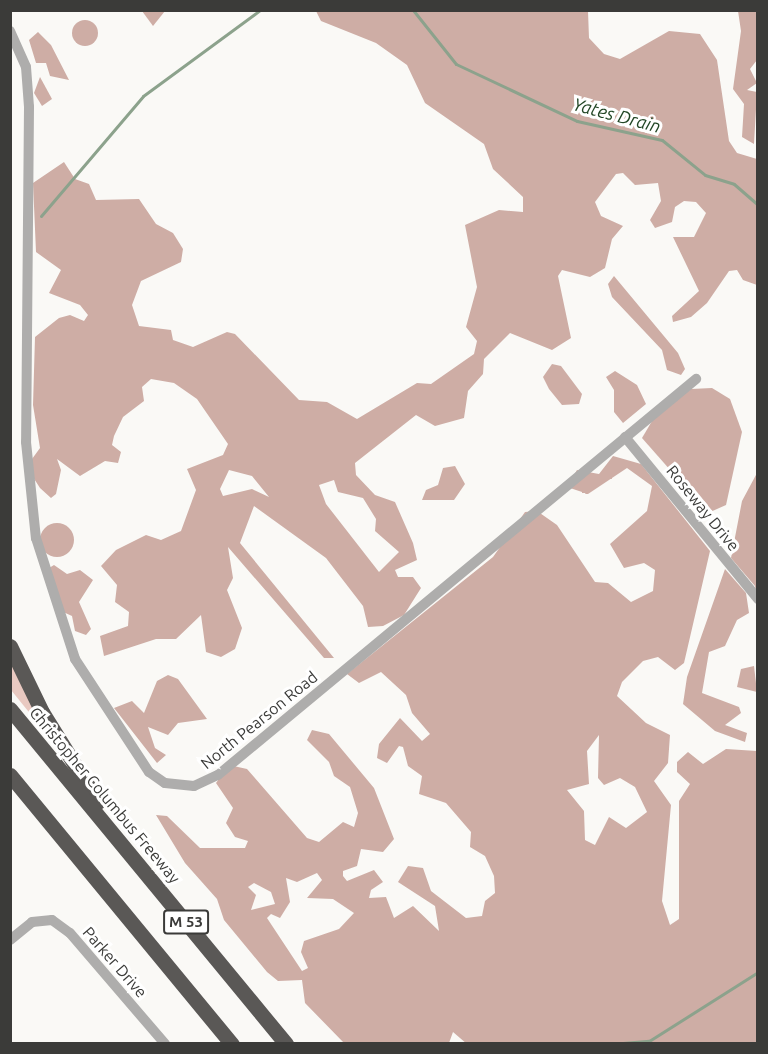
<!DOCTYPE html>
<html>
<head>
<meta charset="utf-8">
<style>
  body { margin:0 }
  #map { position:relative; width:768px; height:1054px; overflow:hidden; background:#faf9f6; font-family:Ubuntu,sans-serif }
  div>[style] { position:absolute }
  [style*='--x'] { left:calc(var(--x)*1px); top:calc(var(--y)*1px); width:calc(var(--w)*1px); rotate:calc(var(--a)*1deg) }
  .green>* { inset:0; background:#e9c9c1 }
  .forest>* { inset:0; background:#ceada5 }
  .round { border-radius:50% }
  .stream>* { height:3px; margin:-1.5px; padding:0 1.5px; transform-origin:1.5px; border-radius:1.5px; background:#8ca28c }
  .minor>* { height:10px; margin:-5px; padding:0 5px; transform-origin:5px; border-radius:5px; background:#aeadac }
  .highway>* { height:15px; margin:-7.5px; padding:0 7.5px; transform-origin:7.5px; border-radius:7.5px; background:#5a5856 }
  span { translate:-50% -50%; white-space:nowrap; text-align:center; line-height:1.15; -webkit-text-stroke:6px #fff; paint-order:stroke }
  .shield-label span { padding:2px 4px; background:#fff; border:2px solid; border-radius:4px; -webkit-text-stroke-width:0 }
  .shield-label { font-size:15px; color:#3b3b39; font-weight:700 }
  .street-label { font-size:16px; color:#3b3b39 }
  .water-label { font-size:18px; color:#224625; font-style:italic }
  .frame { position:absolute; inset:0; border:12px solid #3b3b39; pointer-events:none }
</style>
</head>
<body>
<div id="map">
  <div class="green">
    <div style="clip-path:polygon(10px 661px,48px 731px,45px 732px,11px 690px)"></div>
  </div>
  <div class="forest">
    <div style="clip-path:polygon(142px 11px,142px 10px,165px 11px,153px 26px)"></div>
    <div style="clip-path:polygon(evenodd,316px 11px,588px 11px,589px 38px,604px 54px,620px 59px,669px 31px,700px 34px,717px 60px,729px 141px,737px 153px,757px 159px,757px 285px,743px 280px,737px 270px,729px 271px,707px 303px,691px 317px,673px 322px,672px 316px,699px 291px,673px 237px,694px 237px,706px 213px,696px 202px,684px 201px,675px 207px,672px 222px,655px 228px,650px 220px,661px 201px,658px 183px,635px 185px,623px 173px,616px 174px,595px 202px,601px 216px,623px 226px,612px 239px,605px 268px,590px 277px,562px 270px,558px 276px,571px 338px,552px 350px,510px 333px,484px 359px,483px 374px,468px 391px,464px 418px,435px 426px,416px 415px,355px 463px,356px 475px,375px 495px,395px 502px,413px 543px,417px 560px,395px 570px,398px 577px,413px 577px,421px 588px,404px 615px,383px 626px,368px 627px,363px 606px,326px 558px,254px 506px,240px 543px,334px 658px,324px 658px,228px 547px,233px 578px,227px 590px,242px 628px,235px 649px,221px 657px,206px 652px,201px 615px,176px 639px,156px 639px,104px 656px,100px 636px,128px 626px,129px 612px,115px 602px,117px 585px,101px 566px,116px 550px,146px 535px,161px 540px,181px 531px,196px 490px,187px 469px,223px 455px,228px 444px,197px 399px,174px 383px,151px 379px,142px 387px,144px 401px,123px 417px,114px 436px,112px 445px,121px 452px,118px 463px,105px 461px,80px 476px,57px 459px,61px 470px,56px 494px,51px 498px,40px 488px,31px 474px,32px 459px,40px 448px,33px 405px,35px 337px,59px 318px,70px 315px,84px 321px,88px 315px,80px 305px,49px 293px,61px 270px,36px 252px,33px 183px,64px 162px,75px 179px,89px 184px,96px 200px,139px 199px,156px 224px,173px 233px,183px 249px,181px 262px,141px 281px,132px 305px,139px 326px,171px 330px,173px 340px,193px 347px,227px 332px,235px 334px,299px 400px,327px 402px,357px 419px,417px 383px,431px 384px,474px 354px,477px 341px,466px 327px,477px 287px,465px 225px,499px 210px,523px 212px,523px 197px,493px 169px,484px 144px,425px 103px,407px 65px,376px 43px,321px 21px,316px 11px,229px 470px,252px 476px,269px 497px,252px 489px,223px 496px,220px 489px,229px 470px,316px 11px,334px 480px,338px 492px,363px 498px,376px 519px,375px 531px,399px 552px,379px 572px,326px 504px,319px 485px,334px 480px)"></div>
    <div style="clip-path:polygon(738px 11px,757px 11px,757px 60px,750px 69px,757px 83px,747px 90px,757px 92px,754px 144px,742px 137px,744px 104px,733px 89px,741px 31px)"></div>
    <div class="round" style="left:72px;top:20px;width:26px;height:26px"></div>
    <div style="clip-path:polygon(38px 32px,51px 45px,69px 80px,50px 76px,46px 63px,36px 63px,29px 40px)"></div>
    <div style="clip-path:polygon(40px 77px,52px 99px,42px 106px,34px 93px)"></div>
    <div style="clip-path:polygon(614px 276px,678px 353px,685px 369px,681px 375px,667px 370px,662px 350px,612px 297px,608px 284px)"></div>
    <div style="clip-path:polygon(552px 364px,561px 366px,582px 394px,579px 404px,562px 405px,549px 389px,543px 377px)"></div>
    <div style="clip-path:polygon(615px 371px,637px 385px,646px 404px,623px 423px,614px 412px,614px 390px,606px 377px)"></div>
    <div style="clip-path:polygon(712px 388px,730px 399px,742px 432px,726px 505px,708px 513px,642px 438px,655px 416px,691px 389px)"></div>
    <div style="clip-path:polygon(evenodd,613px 456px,641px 464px,710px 551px,684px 663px,675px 670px,658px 657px,643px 661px,622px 682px,617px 696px,646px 723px,670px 735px,668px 763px,654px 781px,671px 805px,662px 901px,670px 925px,679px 919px,679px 801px,690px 784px,677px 772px,677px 762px,688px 752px,703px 764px,726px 749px,757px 751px,757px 1043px,467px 1044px,453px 1032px,449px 1043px,344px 1043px,305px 1003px,302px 980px,278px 981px,267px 972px,224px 920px,217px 899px,185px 863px,156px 815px,167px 816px,200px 848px,245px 848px,248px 841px,235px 837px,226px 823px,233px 808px,216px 783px,229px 765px,247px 769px,307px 838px,319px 842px,343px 822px,354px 827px,358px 813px,350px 787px,334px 776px,329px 762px,307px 740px,312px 730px,329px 734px,374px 788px,394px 839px,383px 852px,361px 849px,357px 866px,343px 871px,343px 876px,347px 881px,374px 870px,383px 882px,371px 890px,369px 898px,386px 897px,394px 918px,413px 906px,439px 931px,435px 906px,398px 882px,408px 866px,423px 868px,431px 891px,466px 918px,482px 916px,485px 901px,495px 893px,494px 876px,485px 856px,470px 847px,471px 832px,446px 803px,419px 794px,422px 776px,408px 766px,403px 747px,399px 746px,387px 763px,377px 758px,379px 744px,400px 718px,422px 741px,430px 734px,412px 713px,406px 695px,381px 672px,359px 683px,347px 674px,493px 557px,525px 512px,537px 511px,557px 525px,595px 582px,608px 583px,631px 602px,653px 591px,655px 570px,644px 563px,624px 568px,610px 544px,647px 511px,652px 486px,627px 468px,588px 494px,567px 487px,577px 470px,599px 474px,613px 456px,599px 735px,598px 778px,604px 785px,620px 778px,635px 787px,647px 812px,626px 828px,609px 817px,595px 845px,585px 840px,584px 811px,567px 790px,589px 784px,587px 751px,599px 735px,613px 456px,317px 873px,322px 880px,307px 898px,333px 899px,354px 913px,339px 929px,304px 941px,301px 952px,308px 968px,302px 971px,267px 918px,271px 914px,280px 918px,290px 902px,286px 878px,297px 882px,317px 873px,613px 456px,254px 883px,271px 892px,275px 904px,251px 910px,256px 895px,248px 887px,254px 883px)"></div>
    <div style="clip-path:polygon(455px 466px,465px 484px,454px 500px,422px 500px,426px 490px,438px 485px,443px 468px)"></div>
    <div style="clip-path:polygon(757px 473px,757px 601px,755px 586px,731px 558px,742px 501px)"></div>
    <div class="round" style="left:40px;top:523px;width:34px;height:34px"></div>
    <div style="clip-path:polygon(54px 565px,67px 574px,80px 570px,93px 580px,79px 602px,91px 629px,86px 635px,75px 631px,72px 616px,61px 611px,49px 568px)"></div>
    <div style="clip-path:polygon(725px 569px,746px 593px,749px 613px,737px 620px,725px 646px,709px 652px,702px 693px,739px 707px,741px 713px,725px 725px,747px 733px,745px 742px,715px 731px,683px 704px,687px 677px)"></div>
    <div style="clip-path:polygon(754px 666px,757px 692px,737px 687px,741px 669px)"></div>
    <div style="clip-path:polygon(168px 675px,178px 679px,207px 719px,178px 723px,168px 735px,148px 727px,155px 748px,166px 755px,157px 763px,114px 708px,132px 701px,144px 713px,157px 681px)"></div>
  </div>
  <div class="stream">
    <div style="--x:413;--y:10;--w:69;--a:51.5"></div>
    <div style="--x:456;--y:64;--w:134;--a:25.2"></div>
    <div style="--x:577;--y:121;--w:87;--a:12.6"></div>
    <div style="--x:662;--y:140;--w:55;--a:39.1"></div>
    <div style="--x:705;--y:175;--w:30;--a:17"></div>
    <div style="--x:734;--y:184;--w:32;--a:41"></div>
    <div style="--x:41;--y:216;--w:157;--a:-49.6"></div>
    <div style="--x:143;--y:96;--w:145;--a:-36.3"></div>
    <div style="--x:611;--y:1044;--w:38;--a:-5"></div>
    <div style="--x:649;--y:1041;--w:129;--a:-32.3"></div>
  </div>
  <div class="minor">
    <div style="--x:10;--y:31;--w:39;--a:66"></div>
    <div style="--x:26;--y:67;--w:40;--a:85.7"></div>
    <div style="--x:29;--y:107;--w:335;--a:90.5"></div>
    <div style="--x:26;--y:442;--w:97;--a:84.1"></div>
    <div style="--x:36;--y:538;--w:127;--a:72.1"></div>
    <div style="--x:75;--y:659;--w:135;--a:56.8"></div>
    <div style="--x:149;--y:772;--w:19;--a:35"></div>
    <div style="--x:165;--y:783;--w:29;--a:6"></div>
    <div style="--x:194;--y:786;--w:26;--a:-25"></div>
    <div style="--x:218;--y:775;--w:621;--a:-39.64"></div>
    <div style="--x:625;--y:437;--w:210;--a:50.6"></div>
    <div style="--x:10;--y:940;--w:28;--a:-39"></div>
    <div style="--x:32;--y:922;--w:20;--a:-6"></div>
    <div style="--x:52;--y:920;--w:22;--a:36"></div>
    <div style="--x:70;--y:933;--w:146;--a:49.4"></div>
  </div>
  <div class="highway">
    <div style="--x:10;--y:646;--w:73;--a:64.1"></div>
    <div style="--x:42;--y:712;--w:106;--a:58.1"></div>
    <div style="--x:10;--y:709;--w:434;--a:50.5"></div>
    <div style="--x:10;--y:775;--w:349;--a:50.5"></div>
  </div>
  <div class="shield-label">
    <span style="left:186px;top:922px">M 53</span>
  </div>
  <div class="street-label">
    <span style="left:703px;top:508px;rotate:51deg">Roseway Drive</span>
    <span style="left:259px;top:720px;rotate:-39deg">North Pearson Road</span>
    <span style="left:105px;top:795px;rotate:50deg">Christopher Columbus Freeway</span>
    <span style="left:115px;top:962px;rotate:49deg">Parker Drive</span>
  </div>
  <div class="water-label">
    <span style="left:617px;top:115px;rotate:15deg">Yates Drain</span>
  </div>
  <div class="frame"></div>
</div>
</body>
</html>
